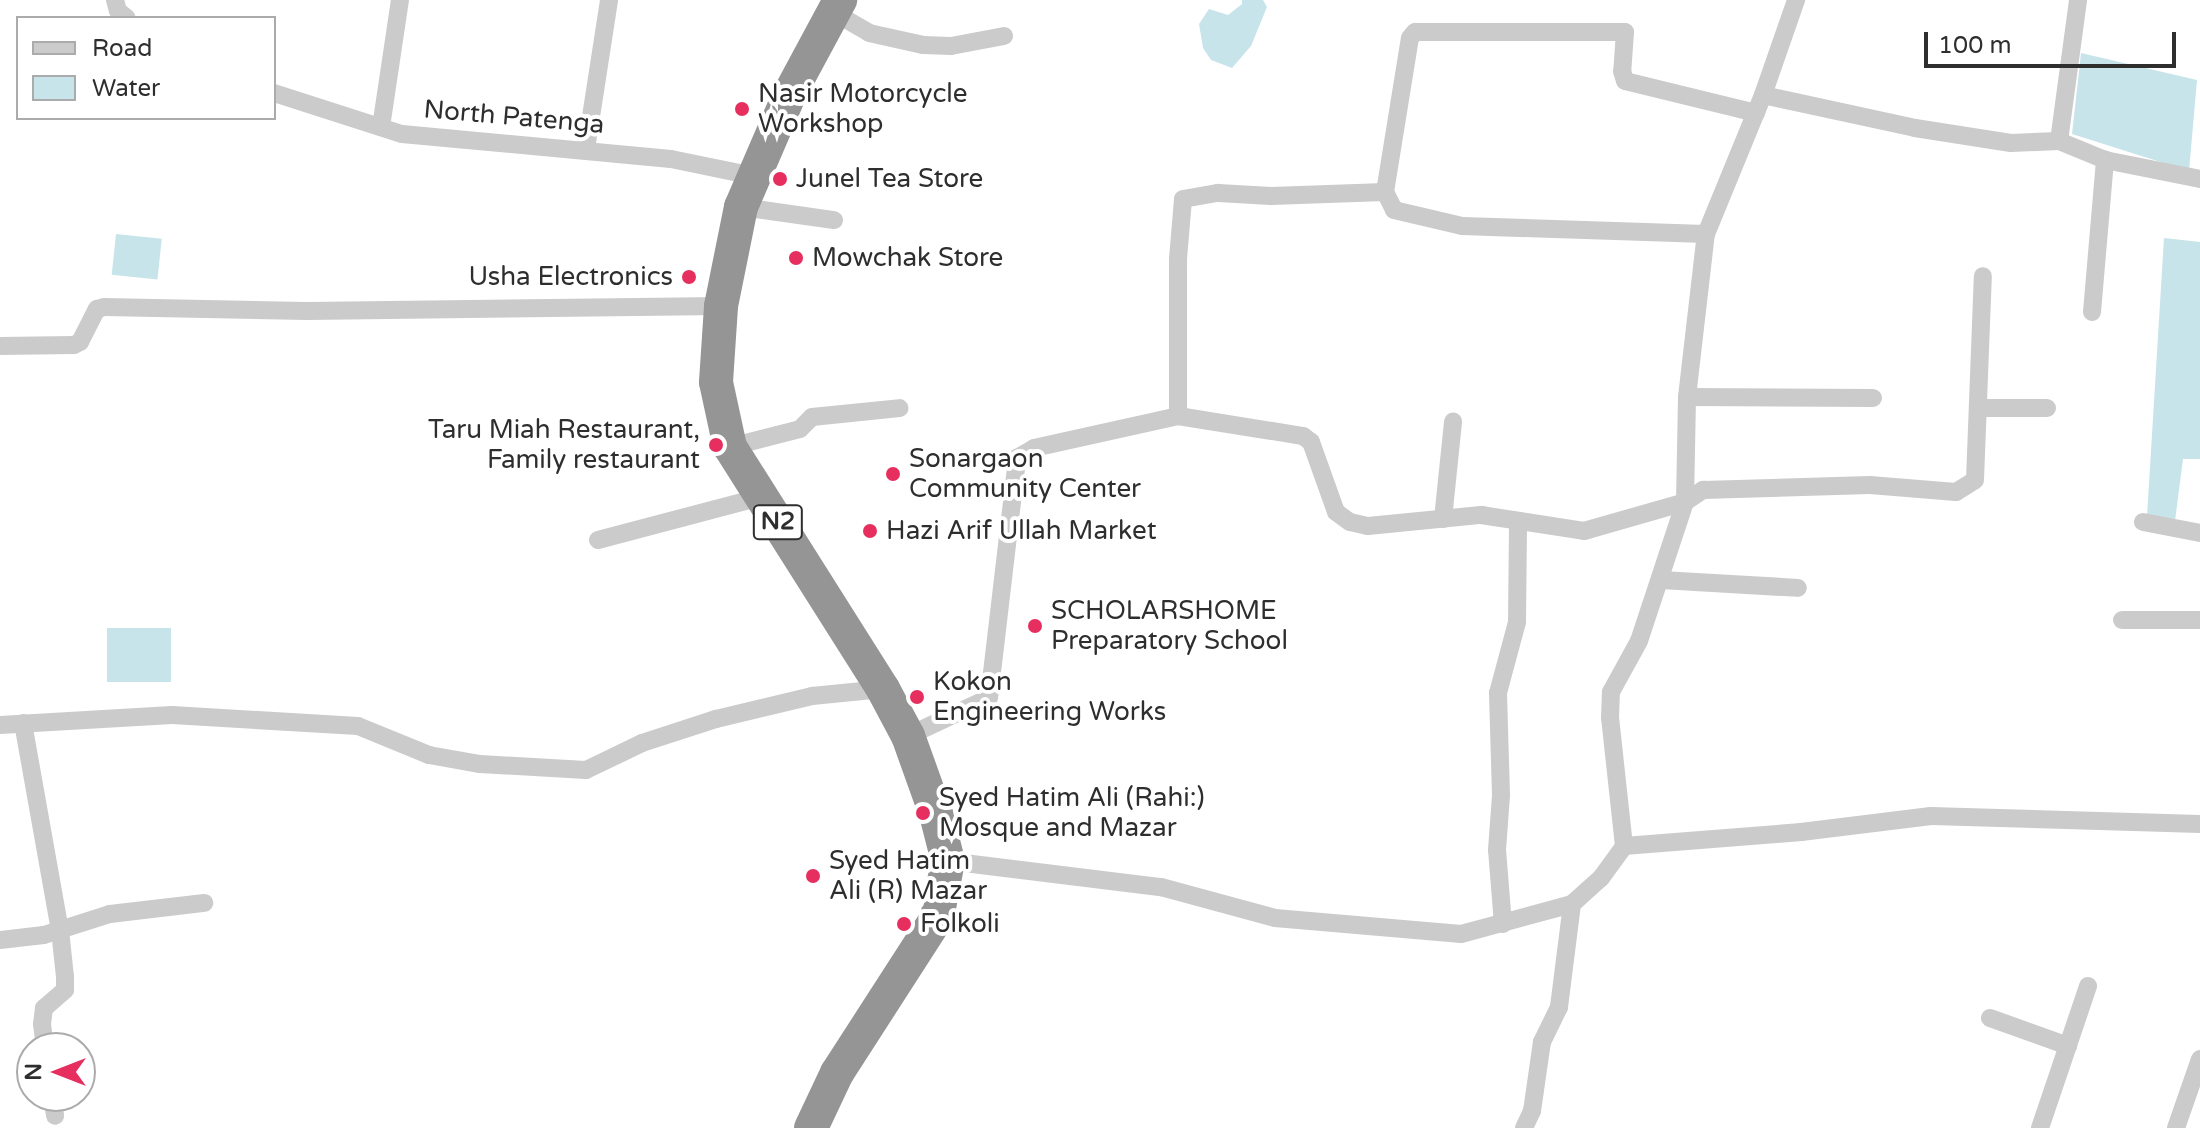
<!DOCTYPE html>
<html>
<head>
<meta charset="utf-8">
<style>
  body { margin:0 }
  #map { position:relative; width:2200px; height:1128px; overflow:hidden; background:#fff; font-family:"Varela Round",sans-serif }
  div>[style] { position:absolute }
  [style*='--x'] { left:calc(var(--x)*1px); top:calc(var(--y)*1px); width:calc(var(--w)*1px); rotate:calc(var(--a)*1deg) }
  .water>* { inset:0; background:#c7e4eb; transform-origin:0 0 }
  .street>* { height:18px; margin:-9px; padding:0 9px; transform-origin:9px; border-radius:9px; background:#cbcbcb }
  .highway>* { height:34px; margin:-17px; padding:0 17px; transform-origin:17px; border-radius:17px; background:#959595 }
  .dots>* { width:22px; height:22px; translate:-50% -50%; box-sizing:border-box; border:4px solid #fff; border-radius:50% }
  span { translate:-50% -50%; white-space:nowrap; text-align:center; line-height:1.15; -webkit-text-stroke:8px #fff; paint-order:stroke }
  .shield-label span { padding:2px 6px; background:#fff; border:2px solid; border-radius:6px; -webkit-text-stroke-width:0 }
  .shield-label { font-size:24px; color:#2e2e2e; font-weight:700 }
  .poi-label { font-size:26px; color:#2e2e2e }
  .left { translate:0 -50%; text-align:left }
  .right { translate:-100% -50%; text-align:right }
  .street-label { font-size:26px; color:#2e2e2e }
  .legend { position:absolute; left:16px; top:16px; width:260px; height:104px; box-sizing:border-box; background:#fff; border:2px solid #ababab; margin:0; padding:10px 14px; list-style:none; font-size:24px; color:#2e2e2e }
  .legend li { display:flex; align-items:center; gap:16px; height:40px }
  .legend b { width:40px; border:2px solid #ababab }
  .north { position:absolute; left:16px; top:1032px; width:80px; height:80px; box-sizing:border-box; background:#fff; border:2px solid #ababab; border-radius:50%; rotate:270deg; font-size:22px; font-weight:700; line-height:32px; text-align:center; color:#2e2e2e }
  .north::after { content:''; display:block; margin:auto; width:28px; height:36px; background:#e62f5e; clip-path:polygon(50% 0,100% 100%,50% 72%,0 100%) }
  .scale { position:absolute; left:1924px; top:32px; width:252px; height:36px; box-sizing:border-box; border:4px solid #2e2e2e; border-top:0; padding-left:10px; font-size:24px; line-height:28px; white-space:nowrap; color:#2e2e2e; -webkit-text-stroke:6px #fff; paint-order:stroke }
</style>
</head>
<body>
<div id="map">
  <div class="water">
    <div style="clip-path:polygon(1242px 0,1263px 0,1267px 7px,1251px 46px,1232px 68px,1211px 60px,1203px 48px,1199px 24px,1209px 9px,1228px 15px,1242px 4px)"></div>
    <div style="clip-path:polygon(2081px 53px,2197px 80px,2189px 171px,2072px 134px)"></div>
    <div style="left:116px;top:234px;width:46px;height:41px;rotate:6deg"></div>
    <div style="clip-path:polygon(2164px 238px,2200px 242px,2200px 459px,2183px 459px,2175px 521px,2147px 516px)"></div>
    <div style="left:107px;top:628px;width:64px;height:54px"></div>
  </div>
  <div class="street">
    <div style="--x:115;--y:0;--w:11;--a:75"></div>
    <div style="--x:118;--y:11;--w:11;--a:38"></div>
    <div style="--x:835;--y:13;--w:39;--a:30"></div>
    <div style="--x:869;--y:33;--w:55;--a:12.5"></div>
    <div style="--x:923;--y:45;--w:28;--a:2"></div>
    <div style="--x:951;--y:46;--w:54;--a:-10.7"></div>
    <div style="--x:274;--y:93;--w:134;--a:17.8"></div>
    <div style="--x:402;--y:134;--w:270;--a:5.3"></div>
    <div style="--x:671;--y:159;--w:85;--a:11.6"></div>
    <div style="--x:1763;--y:95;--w:156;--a:12.2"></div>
    <div style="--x:1915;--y:128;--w:97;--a:8.9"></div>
    <div style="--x:2011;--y:143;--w:48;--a:-2.4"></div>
    <div style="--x:2059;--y:141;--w:50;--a:22.4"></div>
    <div style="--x:2105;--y:160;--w:97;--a:11.3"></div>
    <div style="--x:381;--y:127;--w:128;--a:-81.5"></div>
    <div style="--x:2059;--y:141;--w:142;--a:-82.3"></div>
    <div style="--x:586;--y:149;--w:151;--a:-81.2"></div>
    <div style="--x:1385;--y:192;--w:156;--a:-80.8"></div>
    <div style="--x:1410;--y:38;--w:8;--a:-50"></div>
    <div style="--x:1415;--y:32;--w:210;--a:0"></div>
    <div style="--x:1625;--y:32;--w:39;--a:94"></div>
    <div style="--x:1622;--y:71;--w:10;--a:73"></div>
    <div style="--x:1625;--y:81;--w:135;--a:13.7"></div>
    <div style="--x:741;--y:207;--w:94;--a:8"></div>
    <div style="--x:2092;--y:312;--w:153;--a:-85.1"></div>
    <div style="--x:0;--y:346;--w:74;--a:-0.8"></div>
    <div style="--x:74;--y:345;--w:7;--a:-27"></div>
    <div style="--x:80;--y:342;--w:37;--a:-63"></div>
    <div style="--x:97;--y:309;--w:7;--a:-16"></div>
    <div style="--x:104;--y:307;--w:203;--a:1.1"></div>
    <div style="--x:307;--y:311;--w:414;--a:-0.7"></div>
    <div style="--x:1687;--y:397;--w:186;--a:0.3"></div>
    <div style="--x:1978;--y:408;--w:69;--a:0"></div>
    <div style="--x:1178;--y:416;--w:127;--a:9.1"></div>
    <div style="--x:1303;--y:436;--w:10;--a:37"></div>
    <div style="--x:1311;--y:442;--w:74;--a:70.3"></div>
    <div style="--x:1336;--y:512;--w:17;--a:36"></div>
    <div style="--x:1350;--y:522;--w:18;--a:13"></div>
    <div style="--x:1368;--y:526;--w:114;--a:-5.6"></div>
    <div style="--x:1481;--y:515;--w:104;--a:8.8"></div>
    <div style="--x:1584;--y:531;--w:105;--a:-16"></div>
    <div style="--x:1685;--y:502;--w:22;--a:-34"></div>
    <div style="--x:1703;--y:490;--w:167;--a:-1.7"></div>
    <div style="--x:1870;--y:485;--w:86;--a:4.7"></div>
    <div style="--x:1956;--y:492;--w:22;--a:-32"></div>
    <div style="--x:1975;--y:480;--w:204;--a:-87.8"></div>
    <div style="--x:730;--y:447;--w:72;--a:-14.4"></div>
    <div style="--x:800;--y:429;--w:17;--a:-45"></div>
    <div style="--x:812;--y:417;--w:88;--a:-5.8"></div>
    <div style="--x:1443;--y:519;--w:98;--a:-84.1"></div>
    <div style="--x:2143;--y:522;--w:58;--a:10.9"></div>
    <div style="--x:598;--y:540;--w:169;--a:-14.8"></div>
    <div style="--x:1661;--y:580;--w:137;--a:3.3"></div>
    <div style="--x:2122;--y:620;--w:78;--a:0"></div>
    <div style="--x:23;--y:723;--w:210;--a:79.9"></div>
    <div style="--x:60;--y:930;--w:47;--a:83.9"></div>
    <div style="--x:65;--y:977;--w:13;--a:90"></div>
    <div style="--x:65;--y:990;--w:28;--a:139"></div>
    <div style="--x:44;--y:1008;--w:16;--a:97"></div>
    <div style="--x:42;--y:1024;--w:24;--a:83"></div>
    <div style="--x:0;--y:725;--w:172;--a:-3.3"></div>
    <div style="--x:172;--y:715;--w:186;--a:3.4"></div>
    <div style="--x:358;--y:726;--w:77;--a:22.2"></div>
    <div style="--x:429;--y:755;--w:52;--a:10"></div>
    <div style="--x:480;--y:764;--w:106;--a:3.2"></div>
    <div style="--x:586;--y:770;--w:62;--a:-25.7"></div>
    <div style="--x:642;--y:743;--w:78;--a:-18"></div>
    <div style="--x:716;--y:719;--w:99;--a:-13.5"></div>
    <div style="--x:812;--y:696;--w:71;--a:-5.6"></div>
    <div style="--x:908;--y:736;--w:89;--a:-25.1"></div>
    <div style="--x:989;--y:698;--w:242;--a:-83.3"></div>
    <div style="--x:1017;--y:458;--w:20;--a:-30"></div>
    <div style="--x:1034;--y:448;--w:148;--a:-12.5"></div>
    <div style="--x:1178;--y:416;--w:157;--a:-90"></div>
    <div style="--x:1178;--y:259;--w:60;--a:-85.2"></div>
    <div style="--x:1183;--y:199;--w:36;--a:-10"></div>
    <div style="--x:1218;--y:193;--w:53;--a:3.2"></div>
    <div style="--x:1271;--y:196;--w:114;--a:-2"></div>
    <div style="--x:1385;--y:192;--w:20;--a:63"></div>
    <div style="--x:1394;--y:210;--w:70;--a:13.2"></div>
    <div style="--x:1462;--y:226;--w:244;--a:1.9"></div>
    <div style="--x:1624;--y:846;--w:129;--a:-96.2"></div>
    <div style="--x:1610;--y:718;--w:26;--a:-88"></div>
    <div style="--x:1611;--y:692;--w:58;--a:-61.2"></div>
    <div style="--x:1639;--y:641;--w:146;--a:-71.7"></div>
    <div style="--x:1685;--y:502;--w:105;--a:-88.9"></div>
    <div style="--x:1687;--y:397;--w:164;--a:-83.4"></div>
    <div style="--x:1706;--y:234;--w:150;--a:-67.7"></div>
    <div style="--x:1763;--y:95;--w:101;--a:-70.8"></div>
    <div style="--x:948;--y:861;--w:215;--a:7"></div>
    <div style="--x:1161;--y:887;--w:118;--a:15.2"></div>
    <div style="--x:1275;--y:918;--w:187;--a:4.9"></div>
    <div style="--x:1461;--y:934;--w:115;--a:-15.1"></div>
    <div style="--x:1572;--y:904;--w:39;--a:-42"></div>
    <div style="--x:1601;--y:878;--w:39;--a:-54"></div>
    <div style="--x:1624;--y:846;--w:178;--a:-4.5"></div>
    <div style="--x:1801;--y:832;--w:131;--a:-7"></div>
    <div style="--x:1931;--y:816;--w:269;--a:1.7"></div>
    <div style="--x:1503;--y:924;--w:74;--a:-94.6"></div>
    <div style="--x:1497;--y:850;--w:55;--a:-85.8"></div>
    <div style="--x:1501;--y:795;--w:102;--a:-91.7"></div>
    <div style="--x:1498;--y:693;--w:73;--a:-75"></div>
    <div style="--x:1517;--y:622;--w:101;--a:-89.4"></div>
    <div style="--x:0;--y:940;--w:44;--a:-6.5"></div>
    <div style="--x:44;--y:935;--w:69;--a:-17.7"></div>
    <div style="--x:110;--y:914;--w:95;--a:-6.7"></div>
    <div style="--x:1990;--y:1018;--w:83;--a:19.7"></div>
    <div style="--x:52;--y:1096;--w:20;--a:81"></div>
    <div style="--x:1524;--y:1128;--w:19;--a:-65"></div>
    <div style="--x:1532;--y:1111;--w:70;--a:-81.8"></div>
    <div style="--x:1542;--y:1042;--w:39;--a:-64"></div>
    <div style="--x:1559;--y:1007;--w:104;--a:-82.8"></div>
    <div style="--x:2040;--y:1128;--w:150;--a:-71.3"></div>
    <div style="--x:2176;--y:1128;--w:73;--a:-70.8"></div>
  </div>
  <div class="highway">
    <div style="--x:811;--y:1128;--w:61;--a:-64.7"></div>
    <div style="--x:837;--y:1073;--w:184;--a:-57.2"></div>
    <div style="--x:937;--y:918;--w:58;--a:-79.1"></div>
    <div style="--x:948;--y:861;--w:49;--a:-104.3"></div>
    <div style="--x:936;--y:814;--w:83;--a:-109.7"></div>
    <div style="--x:908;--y:736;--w:53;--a:-118"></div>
    <div style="--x:883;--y:689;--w:286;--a:-122.3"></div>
    <div style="--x:730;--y:447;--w:66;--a:-102.2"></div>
    <div style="--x:716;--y:382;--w:76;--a:-86.2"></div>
    <div style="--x:721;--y:306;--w:101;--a:-78.6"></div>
    <div style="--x:741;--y:207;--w:124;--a:-66.7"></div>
    <div style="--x:790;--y:93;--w:106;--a:-61.7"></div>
  </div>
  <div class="dots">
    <div style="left:742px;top:109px;background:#e62f5e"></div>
    <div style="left:780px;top:179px;background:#e62f5e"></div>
    <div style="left:796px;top:258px;background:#e62f5e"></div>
    <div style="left:689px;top:277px;background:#e62f5e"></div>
    <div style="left:716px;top:445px;background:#e62f5e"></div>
    <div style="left:893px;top:474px;background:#e62f5e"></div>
    <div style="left:870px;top:531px;background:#e62f5e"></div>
    <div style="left:1035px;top:626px;background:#e62f5e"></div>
    <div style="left:917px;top:697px;background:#e62f5e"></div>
    <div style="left:923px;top:813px;background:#e62f5e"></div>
    <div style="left:813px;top:876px;background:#e62f5e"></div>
    <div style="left:904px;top:924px;background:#e62f5e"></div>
  </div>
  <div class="shield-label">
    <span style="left:778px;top:522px">N2</span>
  </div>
  <div class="poi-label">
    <span class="left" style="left:758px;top:109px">Nasir Motorcycle<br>Workshop</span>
    <span class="left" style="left:796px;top:179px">Junel Tea Store</span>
    <span class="left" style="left:812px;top:258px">Mowchak Store</span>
    <span class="right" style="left:673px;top:277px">Usha Electronics</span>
    <span class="right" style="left:700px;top:445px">Taru Miah Restaurant,<br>Family restaurant</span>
    <span class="left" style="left:909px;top:474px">Sonargaon<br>Community Center</span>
    <span class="left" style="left:886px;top:531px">Hazi Arif Ullah Market</span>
    <span class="left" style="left:1051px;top:626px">SCHOLARSHOME<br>Preparatory School</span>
    <span class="left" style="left:933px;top:697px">Kokon<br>Engineering Works</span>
    <span class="left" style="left:939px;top:813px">Syed Hatim Ali (Rahi:)<br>Mosque and Mazar</span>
    <span class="left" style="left:829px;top:876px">Syed Hatim<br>Ali (R) Mazar</span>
    <span class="left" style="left:920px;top:924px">Folkoli</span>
  </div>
  <div class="street-label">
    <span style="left:514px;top:117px;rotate:5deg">North Patenga</span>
  </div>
  <ul class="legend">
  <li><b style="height:10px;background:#cbcbcb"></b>Road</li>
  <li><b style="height:22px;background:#c7e4eb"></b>Water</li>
  </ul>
  <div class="north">N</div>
  <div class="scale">100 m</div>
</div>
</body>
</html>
